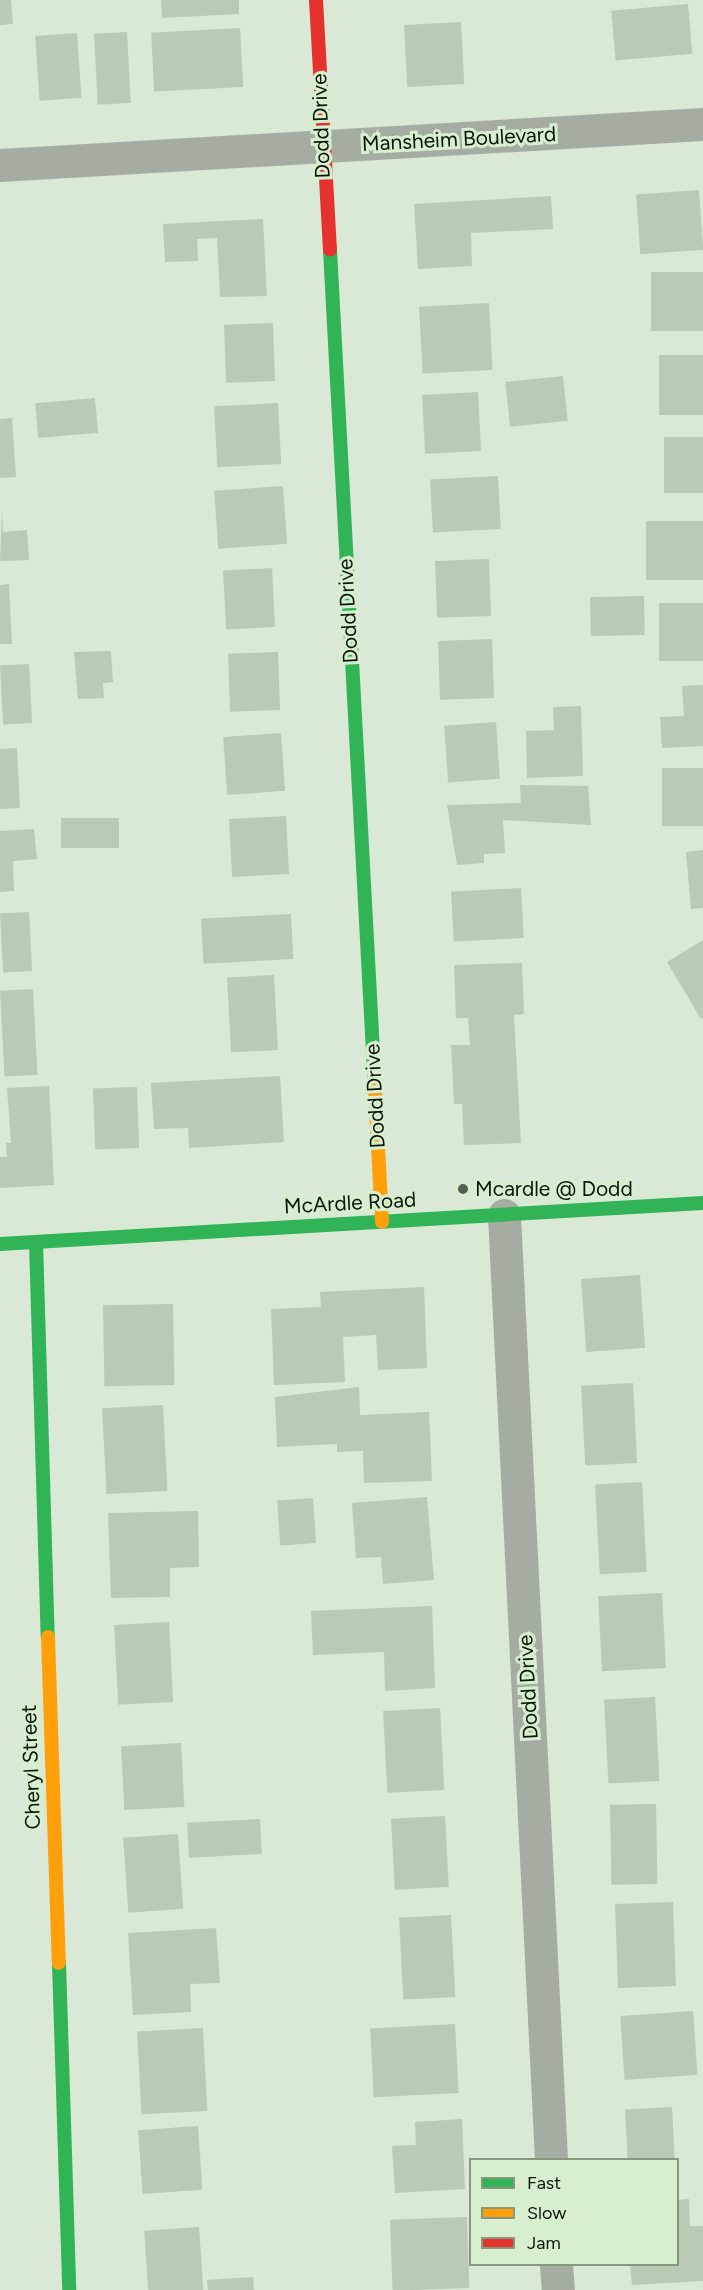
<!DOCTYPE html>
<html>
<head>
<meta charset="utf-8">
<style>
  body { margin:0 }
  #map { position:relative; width:703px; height:2290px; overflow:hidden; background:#dae8d6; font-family:Figtree,sans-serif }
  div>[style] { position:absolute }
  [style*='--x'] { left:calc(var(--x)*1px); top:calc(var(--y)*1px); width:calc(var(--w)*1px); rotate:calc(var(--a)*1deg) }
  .building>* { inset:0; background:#bacab5; transform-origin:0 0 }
  .street>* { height:33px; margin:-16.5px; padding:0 16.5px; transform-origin:16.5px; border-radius:16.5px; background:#a5ada3 }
  .fast>* { height:14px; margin:-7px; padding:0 7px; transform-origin:7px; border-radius:7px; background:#30b455 }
  .slow>* { height:14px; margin:-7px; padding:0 7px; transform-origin:7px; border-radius:7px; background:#ff9f0a }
  .jam>* { height:14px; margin:-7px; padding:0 7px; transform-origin:7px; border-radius:7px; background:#e5322d }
  .dots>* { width:16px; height:16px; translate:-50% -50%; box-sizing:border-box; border:3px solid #d7efcf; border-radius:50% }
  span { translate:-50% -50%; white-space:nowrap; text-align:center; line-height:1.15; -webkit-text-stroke:6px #d7efcf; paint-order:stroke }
  .street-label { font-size:21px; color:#0d150a }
  .poi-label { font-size:21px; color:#0d150a }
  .left { translate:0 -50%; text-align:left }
  .legend { position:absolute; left:469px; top:2158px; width:210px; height:108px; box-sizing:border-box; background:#d7efcf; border:2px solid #869880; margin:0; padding:8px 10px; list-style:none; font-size:18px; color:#0d150a }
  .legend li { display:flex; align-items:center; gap:12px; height:30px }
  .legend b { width:30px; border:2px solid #869880 }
</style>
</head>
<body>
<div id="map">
  <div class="building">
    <div style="clip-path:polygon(0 0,11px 0,13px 24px,0 25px)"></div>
    <div style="clip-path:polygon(161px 0,239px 0,239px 14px,162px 18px)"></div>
    <div style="left:688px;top:4px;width:50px;height:77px;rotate:85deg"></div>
    <div style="left:461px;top:22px;width:62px;height:57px;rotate:87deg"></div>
    <div style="left:240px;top:28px;width:59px;height:89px;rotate:87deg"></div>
    <div style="left:127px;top:32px;width:71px;height:33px;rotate:87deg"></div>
    <div style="left:77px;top:33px;width:65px;height:42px;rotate:86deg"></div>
    <div style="left:699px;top:190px;width:60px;height:63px;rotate:86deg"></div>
    <div style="clip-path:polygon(551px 196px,553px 229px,471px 233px,472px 266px,418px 269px,414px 204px)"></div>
    <div style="clip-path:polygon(263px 219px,267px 296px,220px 297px,217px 238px,197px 239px,198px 261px,165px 262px,163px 224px)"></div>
    <div style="left:703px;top:272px;width:59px;height:52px;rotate:90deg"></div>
    <div style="left:489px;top:303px;width:67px;height:70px;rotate:87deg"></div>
    <div style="left:273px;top:323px;width:58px;height:49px;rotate:88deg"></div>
    <div style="left:703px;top:355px;width:60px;height:44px;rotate:90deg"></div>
    <div style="left:563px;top:376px;width:45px;height:58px;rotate:84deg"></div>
    <div style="left:478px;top:392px;width:59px;height:56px;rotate:87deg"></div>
    <div style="left:95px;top:398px;width:35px;height:60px;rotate:85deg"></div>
    <div style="left:278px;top:403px;width:61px;height:64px;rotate:87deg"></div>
    <div style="clip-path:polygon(12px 418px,16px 477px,0 478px,0 419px)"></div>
    <div style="left:703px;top:437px;width:56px;height:39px;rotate:90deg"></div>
    <div style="left:498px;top:476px;width:53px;height:68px;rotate:87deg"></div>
    <div style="left:283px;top:486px;width:58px;height:69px;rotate:86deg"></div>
    <div style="clip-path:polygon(2px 509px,3px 532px,27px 530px,29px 560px,0 561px)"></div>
    <div style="left:703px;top:521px;width:59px;height:57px;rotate:90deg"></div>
    <div style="left:489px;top:559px;width:57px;height:54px;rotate:88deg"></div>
    <div style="left:272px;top:568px;width:59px;height:49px;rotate:87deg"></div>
    <div style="clip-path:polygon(9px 584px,12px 644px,0 644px,0 585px)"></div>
    <div style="left:644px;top:596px;width:39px;height:54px;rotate:89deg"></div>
    <div style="left:703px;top:603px;width:58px;height:44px;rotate:90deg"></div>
    <div style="left:492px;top:639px;width:59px;height:54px;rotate:88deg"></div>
    <div style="clip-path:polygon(111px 651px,113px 682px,103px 683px,104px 698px,78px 699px,74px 652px)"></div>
    <div style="left:278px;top:652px;width:58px;height:50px;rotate:88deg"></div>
    <div style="left:29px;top:664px;width:59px;height:29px;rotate:87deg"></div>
    <div style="clip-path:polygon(703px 685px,703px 746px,662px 748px,660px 717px,684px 716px,682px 686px)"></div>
    <div style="clip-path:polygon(581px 706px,583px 776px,527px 778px,526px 731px,554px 730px,553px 707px)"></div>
    <div style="left:496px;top:722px;width:57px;height:52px;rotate:86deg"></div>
    <div style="left:281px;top:733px;width:58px;height:58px;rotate:86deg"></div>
    <div style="clip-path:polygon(17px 748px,20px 808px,0 809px,0 749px)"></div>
    <div style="left:703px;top:768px;width:58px;height:41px;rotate:90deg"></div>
    <div style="clip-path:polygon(520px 785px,588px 786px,591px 825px,503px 820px,505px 853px,484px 854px,484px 863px,457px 865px,447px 805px,521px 803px)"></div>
    <div style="left:286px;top:816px;width:58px;height:57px;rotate:87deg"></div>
    <div style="left:61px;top:818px;width:58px;height:30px"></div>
    <div style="clip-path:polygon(34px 829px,37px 859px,13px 861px,14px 891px,0 892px,0 831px)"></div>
    <div style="clip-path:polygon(703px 850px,703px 908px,691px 909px,686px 852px)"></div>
    <div style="left:521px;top:888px;width:50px;height:70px;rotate:87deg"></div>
    <div style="left:29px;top:912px;width:59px;height:29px;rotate:87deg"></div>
    <div style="left:291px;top:914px;width:45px;height:90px;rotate:87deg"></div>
    <div style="clip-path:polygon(703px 940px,703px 1018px,701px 1019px,667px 962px)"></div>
    <div style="clip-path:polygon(522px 963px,524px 1014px,514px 1015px,521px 1143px,464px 1145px,462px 1104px,454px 1104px,451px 1045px,470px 1045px,468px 1018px,456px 1018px,454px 965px)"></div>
    <div style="left:274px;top:975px;width:75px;height:47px;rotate:87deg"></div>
    <div style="left:33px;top:989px;width:86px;height:33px;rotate:87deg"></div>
    <div style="clip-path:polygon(280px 1076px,284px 1142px,189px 1148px,188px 1128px,154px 1129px,151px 1083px)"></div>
    <div style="clip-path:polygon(49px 1086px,54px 1185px,0 1188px,0 1157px,7px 1157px,6px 1143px,11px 1143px,7px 1088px)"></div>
    <div style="left:137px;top:1087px;width:61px;height:44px;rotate:88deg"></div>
    <div style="left:640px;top:1275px;width:73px;height:59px;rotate:86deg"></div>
    <div style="clip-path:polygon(424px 1287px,427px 1368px,378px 1370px,376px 1335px,343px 1337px,345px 1382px,274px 1385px,271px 1309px,321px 1307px,320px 1292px)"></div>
    <div style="left:173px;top:1304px;width:81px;height:70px;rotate:89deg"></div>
    <div style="left:633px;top:1383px;width:80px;height:52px;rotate:87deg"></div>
    <div style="clip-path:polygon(359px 1387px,360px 1415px,429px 1412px,432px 1481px,364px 1483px,363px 1451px,337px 1452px,337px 1444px,277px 1447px,275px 1397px)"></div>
    <div style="left:163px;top:1405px;width:86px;height:61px;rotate:87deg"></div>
    <div style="left:642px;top:1482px;width:90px;height:47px;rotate:87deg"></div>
    <div style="clip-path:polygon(427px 1497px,434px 1580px,383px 1584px,381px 1557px,356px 1558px,352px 1503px)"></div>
    <div style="left:313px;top:1498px;width:45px;height:36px;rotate:86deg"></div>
    <div style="clip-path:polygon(198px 1511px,199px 1567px,170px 1568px,170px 1597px,111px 1598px,108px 1513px)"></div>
    <div style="left:662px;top:1593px;width:75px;height:64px;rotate:87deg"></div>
    <div style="clip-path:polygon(432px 1606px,435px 1688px,385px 1691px,384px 1652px,313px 1655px,311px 1611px)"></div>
    <div style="left:169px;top:1622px;width:80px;height:55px;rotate:87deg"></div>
    <div style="left:655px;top:1697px;width:84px;height:51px;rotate:87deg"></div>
    <div style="left:440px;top:1708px;width:82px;height:57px;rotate:87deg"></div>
    <div style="left:181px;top:1743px;width:64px;height:60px;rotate:87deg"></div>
    <div style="left:656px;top:1804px;width:80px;height:46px;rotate:89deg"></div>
    <div style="left:445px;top:1816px;width:71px;height:54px;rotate:87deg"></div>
    <div style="left:260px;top:1819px;width:35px;height:73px;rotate:87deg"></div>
    <div style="left:178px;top:1834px;width:75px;height:55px;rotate:86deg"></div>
    <div style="left:673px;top:1902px;width:84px;height:58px;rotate:88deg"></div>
    <div style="left:451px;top:1915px;width:82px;height:52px;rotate:87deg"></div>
    <div style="clip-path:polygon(216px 1928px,220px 1983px,190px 1984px,191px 2012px,133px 2015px,128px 1933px)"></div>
    <div style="left:693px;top:2011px;width:64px;height:73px;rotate:86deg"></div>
    <div style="left:455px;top:2024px;width:69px;height:85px;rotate:87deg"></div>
    <div style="left:203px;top:2028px;width:83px;height:66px;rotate:87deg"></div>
    <div style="left:672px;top:2107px;width:53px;height:47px;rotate:87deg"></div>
    <div style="clip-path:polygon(462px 2119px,465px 2189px,395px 2193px,392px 2146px,416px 2145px,415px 2122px)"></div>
    <div style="left:198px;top:2126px;width:64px;height:60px;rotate:86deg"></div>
    <div style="clip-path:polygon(689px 2199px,690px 2226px,703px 2226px,703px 2281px,632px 2285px,630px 2264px,678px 2264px,678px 2200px)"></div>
    <div style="left:467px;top:2217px;width:71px;height:77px;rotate:88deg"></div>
    <div style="left:199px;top:2227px;width:63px;height:55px;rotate:86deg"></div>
    <div style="clip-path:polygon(253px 2277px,254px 2290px,208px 2290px,207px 2280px)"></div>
  </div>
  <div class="street">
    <div style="--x:0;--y:165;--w:704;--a:-3.34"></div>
    <div style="--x:504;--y:1215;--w:946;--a:87.15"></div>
    <div style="--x:556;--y:2264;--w:26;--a:86"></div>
  </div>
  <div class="fast">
    <div style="--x:330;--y:250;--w:840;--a:86.93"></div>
    <div style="--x:36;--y:1242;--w:395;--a:88.3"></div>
    <div style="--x:0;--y:1244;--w:704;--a:-3.34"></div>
    <div style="--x:59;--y:1963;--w:327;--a:88.2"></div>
  </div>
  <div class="slow">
    <div style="--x:375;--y:1089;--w:133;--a:87"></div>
    <div style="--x:48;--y:1637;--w:326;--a:88.1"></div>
  </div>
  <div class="jam">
    <div style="--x:316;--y:0;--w:250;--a:86.8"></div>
  </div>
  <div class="dots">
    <div style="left:463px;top:1189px;background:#555f51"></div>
  </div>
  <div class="street-label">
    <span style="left:321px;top:126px;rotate:-92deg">Dodd Drive</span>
    <span style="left:459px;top:139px;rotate:-3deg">Mansheim Boulevard</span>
    <span style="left:348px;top:611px;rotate:-93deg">Dodd Drive</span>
    <span style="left:375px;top:1096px;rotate:-93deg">Dodd Drive</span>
    <span style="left:350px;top:1203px;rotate:-3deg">McArdle Road</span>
    <span style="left:528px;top:1687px;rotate:-93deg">Dodd Drive</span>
    <span style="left:31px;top:1767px;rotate:-92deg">Cheryl Street</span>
  </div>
  <div class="poi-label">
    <span class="left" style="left:475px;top:1189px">Mcardle @ Dodd</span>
  </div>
  <ul class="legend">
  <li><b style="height:8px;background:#30b455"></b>Fast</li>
  <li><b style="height:8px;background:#ff9f0a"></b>Slow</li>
  <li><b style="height:8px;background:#e5322d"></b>Jam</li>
  </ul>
</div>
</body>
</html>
